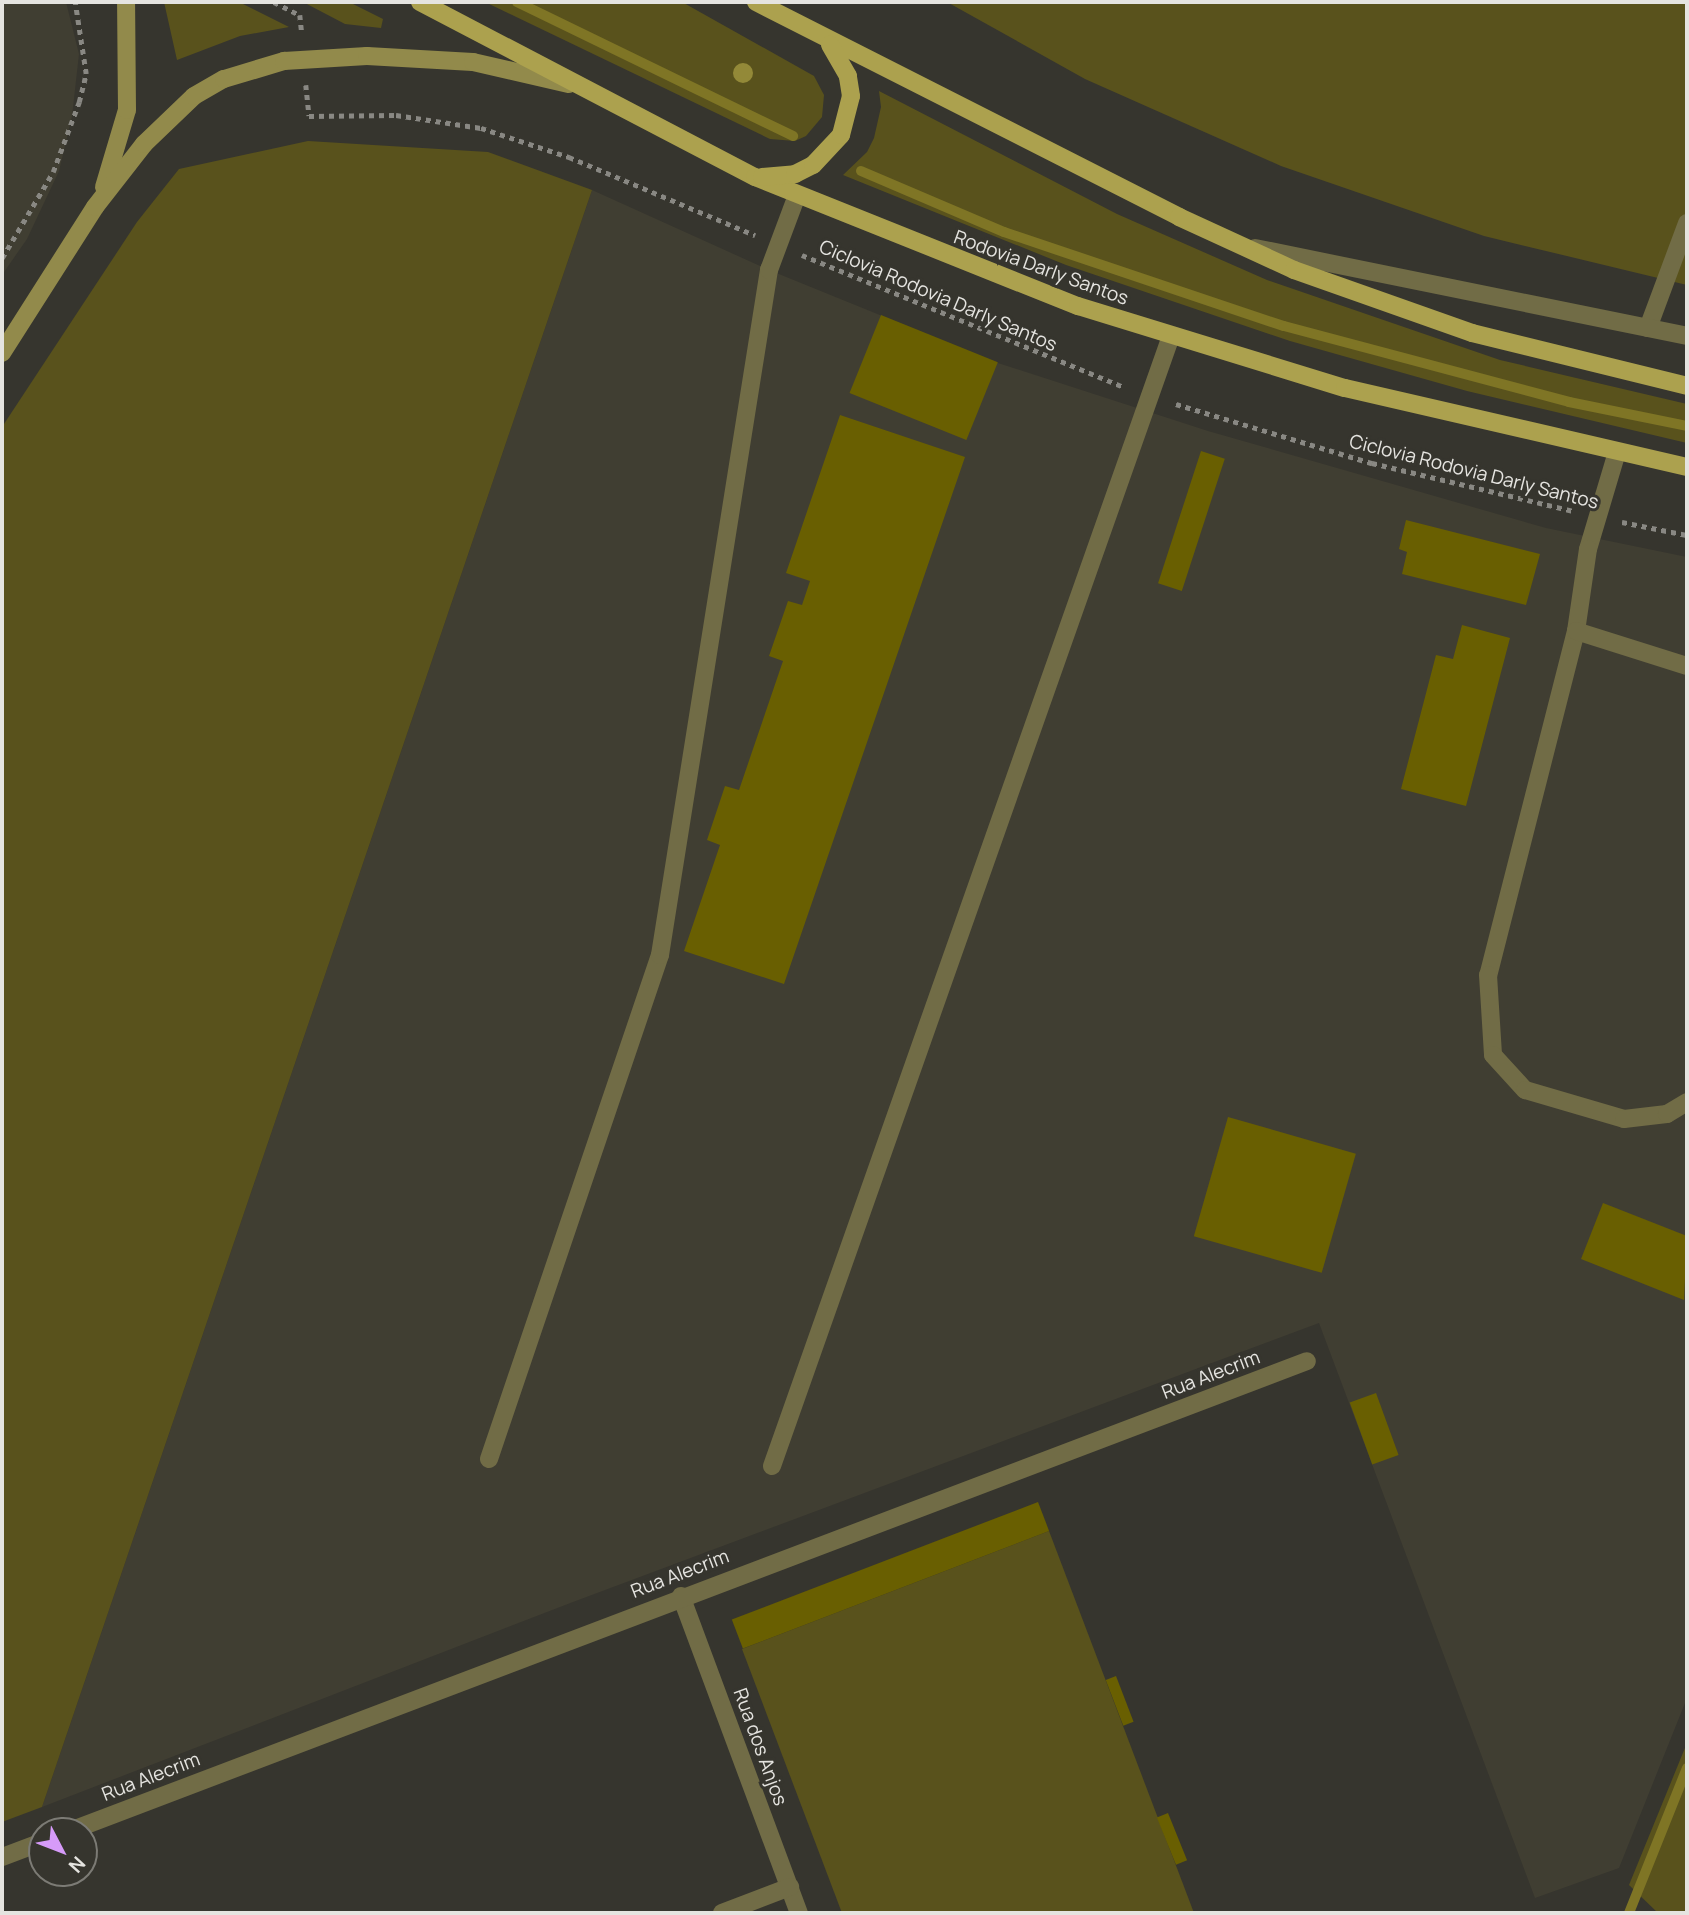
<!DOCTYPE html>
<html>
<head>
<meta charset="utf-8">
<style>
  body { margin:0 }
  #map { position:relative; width:1689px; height:1915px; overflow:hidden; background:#36352e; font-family:Manrope,sans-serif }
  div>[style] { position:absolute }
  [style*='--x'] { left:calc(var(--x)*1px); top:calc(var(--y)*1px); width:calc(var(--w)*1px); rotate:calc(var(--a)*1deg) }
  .built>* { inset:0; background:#403e32 }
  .green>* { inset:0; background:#59521c }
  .stream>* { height:10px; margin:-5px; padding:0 5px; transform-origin:5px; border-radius:5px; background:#7f7525 }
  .building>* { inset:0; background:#695f01; transform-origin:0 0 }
  .path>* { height:4.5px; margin-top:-2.25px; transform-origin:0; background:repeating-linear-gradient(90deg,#898883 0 5px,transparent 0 10px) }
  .service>* { height:18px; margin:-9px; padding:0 9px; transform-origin:9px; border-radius:9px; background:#716c46 }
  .minor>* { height:18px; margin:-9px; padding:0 9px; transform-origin:9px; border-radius:9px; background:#716c46 }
  .tertiary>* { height:18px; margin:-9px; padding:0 9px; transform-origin:9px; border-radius:9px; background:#716c46 }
  .secondary>* { height:18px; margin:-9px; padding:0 9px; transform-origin:9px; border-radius:9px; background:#928a4b }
  .primary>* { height:18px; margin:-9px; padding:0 9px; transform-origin:9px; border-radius:9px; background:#aca14e }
  .trees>* { width:20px; height:20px; margin:-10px; border-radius:50%; background:#938938 }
  span { translate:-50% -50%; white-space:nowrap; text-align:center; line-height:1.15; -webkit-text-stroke:6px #36352e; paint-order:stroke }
  .street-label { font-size:19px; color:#e5e4e0 }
  .frame { position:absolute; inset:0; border:4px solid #e5e4e0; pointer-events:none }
  .north { position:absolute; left:28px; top:1817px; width:70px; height:70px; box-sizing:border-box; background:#36352e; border:2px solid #7c7b75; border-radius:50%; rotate:132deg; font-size:19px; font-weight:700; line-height:28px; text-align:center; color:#e5e4e0 }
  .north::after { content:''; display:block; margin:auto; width:24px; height:32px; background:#d69bf9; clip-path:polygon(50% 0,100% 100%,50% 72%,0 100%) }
</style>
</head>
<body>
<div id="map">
  <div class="built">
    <div style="clip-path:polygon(2px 2px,66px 2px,79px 54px,72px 116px,59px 171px,27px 239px,2px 275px)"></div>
    <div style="clip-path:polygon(592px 190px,769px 270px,998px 363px,1208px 431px,1546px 528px,1687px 557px,1687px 1698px,1619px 1868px,1535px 1898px,1319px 1323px,573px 1602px,42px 1807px)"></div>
  </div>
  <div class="green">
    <div style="clip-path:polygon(164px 2px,239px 2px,289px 27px,240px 36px,177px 60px)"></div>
    <div style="clip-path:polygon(303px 2px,349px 2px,383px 19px,381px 28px,345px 24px)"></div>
    <div style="clip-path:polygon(485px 2px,682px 2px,814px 76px,824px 95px,822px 117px,806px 136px,795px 141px,770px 139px)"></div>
    <div style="clip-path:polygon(947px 2px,1687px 2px,1687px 285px,1484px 236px,1281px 166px,1085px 79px)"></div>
    <div style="clip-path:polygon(879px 91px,1117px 214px,1267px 280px,1500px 360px,1687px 404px,1687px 443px,1467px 391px,1290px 341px,1066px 265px,843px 175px,867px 152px,874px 138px,881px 107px)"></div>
    <div style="clip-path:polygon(308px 141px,488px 152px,592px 190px,42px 1807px,2px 1822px,2px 427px,137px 222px,179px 169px)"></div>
    <div style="clip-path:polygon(1049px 1531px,1194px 1913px,842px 1913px,742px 1649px)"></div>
    <div style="clip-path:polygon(1687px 1743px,1687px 1913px,1658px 1913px,1629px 1885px)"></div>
  </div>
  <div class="stream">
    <div style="--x:517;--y:2;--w:307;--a:25.9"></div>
    <div style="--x:861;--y:171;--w:155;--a:23.1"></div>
    <div style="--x:1004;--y:232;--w:295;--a:18.6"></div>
    <div style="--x:1284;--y:326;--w:295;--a:14.9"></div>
    <div style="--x:1569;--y:402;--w:120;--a:11.5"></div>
    <div style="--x:1629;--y:1913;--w:156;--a:-68.2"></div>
  </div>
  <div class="building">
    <div style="left:881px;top:315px;width:126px;height:84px;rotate:22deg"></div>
    <div style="clip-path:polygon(840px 415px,965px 457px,784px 984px,684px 951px,720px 845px,707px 840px,725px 786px,739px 790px,783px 661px,769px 656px,788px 601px,802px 605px,810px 581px,786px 573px)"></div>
    <div style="left:1201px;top:451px;width:25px;height:139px;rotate:18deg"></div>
    <div style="clip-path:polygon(1406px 520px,1540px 554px,1526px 605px,1402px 574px,1407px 552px,1399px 549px)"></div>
    <div style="clip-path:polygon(1462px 625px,1510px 638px,1466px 806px,1401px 789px,1436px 655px,1453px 659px)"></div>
    <div style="left:1228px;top:1117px;width:133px;height:124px;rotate:16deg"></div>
    <div style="clip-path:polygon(1603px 1203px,1687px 1236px,1684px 1300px,1581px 1259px)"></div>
    <div style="left:1376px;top:1393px;width:66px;height:28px;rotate:70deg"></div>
    <div style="left:1038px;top:1502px;width:31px;height:328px;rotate:69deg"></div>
    <div style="left:1116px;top:1676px;width:49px;height:11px;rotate:69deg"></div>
    <div style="left:1168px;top:1813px;width:51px;height:12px;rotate:68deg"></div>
  </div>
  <div class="path">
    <div style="--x:274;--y:2;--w:29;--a:27"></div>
    <div style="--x:300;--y:15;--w:19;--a:84"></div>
    <div style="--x:306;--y:85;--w:31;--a:84"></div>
    <div style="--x:309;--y:116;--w:87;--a:-0.7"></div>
    <div style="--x:396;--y:115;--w:86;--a:8.7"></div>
    <div style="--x:481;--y:128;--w:93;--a:18.2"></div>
    <div style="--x:569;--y:157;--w:202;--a:22.8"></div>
    <div style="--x:802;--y:255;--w:348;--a:22.3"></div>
    <div style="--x:2;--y:258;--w:100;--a:-59.3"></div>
    <div style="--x:53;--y:172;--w:75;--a:-69.6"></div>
    <div style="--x:79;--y:102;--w:29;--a:-76"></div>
    <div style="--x:86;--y:74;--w:73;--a:-98.7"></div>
    <div style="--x:1176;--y:404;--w:205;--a:16.8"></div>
    <div style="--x:1372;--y:463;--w:207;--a:13.4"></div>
    <div style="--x:1622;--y:522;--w:66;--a:11.3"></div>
  </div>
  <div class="service">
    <div style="--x:1648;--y:328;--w:112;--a:-69.6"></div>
    <div style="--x:1617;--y:452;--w:101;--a:106.6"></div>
    <div style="--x:1588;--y:549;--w:83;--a:98.3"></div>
    <div style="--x:1576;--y:631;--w:355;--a:104.3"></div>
    <div style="--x:1488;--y:975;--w:80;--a:86.4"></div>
    <div style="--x:1493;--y:1055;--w:47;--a:47.6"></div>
    <div style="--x:1525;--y:1090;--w:103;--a:16.3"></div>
    <div style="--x:1624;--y:1119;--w:43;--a:-6.6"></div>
    <div style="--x:1667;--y:1114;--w:23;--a:-31"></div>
    <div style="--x:1576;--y:631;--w:116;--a:17.5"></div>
    <div style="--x:489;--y:1459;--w:532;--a:-71.26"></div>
    <div style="--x:660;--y:955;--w:694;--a:-80.96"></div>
    <div style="--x:769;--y:270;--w:80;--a:-69.5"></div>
    <div style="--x:772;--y:1466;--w:1198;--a:-70.55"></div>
  </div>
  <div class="minor">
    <div style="--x:681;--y:1596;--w:338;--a:69.6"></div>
    <div style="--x:70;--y:1831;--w:1323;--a:-20.8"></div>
    <div style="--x:2;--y:1857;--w:43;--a:-20.6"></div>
    <div style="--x:722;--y:1913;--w:73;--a:-20.9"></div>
  </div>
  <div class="tertiary">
    <div style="--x:1255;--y:248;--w:441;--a:11.5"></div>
  </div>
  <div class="secondary">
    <div style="--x:104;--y:187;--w:80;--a:-73.4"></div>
    <div style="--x:127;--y:110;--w:108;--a:-90.5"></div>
    <div style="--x:2;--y:353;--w:173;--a:-57.5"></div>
    <div style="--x:95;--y:207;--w:80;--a:-52.1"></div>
    <div style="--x:144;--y:144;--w:69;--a:-43.8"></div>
    <div style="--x:194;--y:96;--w:34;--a:-30"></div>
    <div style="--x:224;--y:79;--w:63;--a:-16.7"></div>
    <div style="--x:284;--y:61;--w:83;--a:-3.4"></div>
    <div style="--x:367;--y:56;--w:106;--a:3.2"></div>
    <div style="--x:473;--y:62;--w:98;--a:13"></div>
  </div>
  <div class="primary">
    <div style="--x:420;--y:2;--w:378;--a:27.6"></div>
    <div style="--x:755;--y:177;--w:348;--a:21.8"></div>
    <div style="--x:1078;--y:306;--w:279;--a:17.1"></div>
    <div style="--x:1345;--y:388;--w:351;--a:13"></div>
    <div style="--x:756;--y:2;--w:475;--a:26.9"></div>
    <div style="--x:1179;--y:217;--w:127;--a:24.7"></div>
    <div style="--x:1294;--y:270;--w:189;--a:19.5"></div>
    <div style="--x:1472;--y:333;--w:221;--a:13.8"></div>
    <div style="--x:762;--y:177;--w:33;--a:-5"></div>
    <div style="--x:795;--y:174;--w:20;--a:-27"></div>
    <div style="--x:813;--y:165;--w:41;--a:-47"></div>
    <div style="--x:841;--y:135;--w:40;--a:-75.6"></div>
    <div style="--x:851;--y:96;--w:20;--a:-99"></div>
    <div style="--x:848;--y:76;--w:36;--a:-120"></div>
  </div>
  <div class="trees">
    <div style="left:743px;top:73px"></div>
  </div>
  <div class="street-label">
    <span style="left:1041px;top:268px;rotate:20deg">Rodovia Darly Santos</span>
    <span style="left:938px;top:296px;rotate:23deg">Ciclovia Rodovia Darly Santos</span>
    <span style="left:1474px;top:472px;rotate:14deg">Ciclovia Rodovia Darly Santos</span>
    <span style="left:1211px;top:1375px;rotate:-21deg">Rua Alecrim</span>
    <span style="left:680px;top:1574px;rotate:-21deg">Rua Alecrim</span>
    <span style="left:760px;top:1747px;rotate:70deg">Rua dos Anjos</span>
    <span style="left:151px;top:1777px;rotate:-21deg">Rua Alecrim</span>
  </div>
  <div class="frame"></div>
  <div class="north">N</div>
</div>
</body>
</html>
